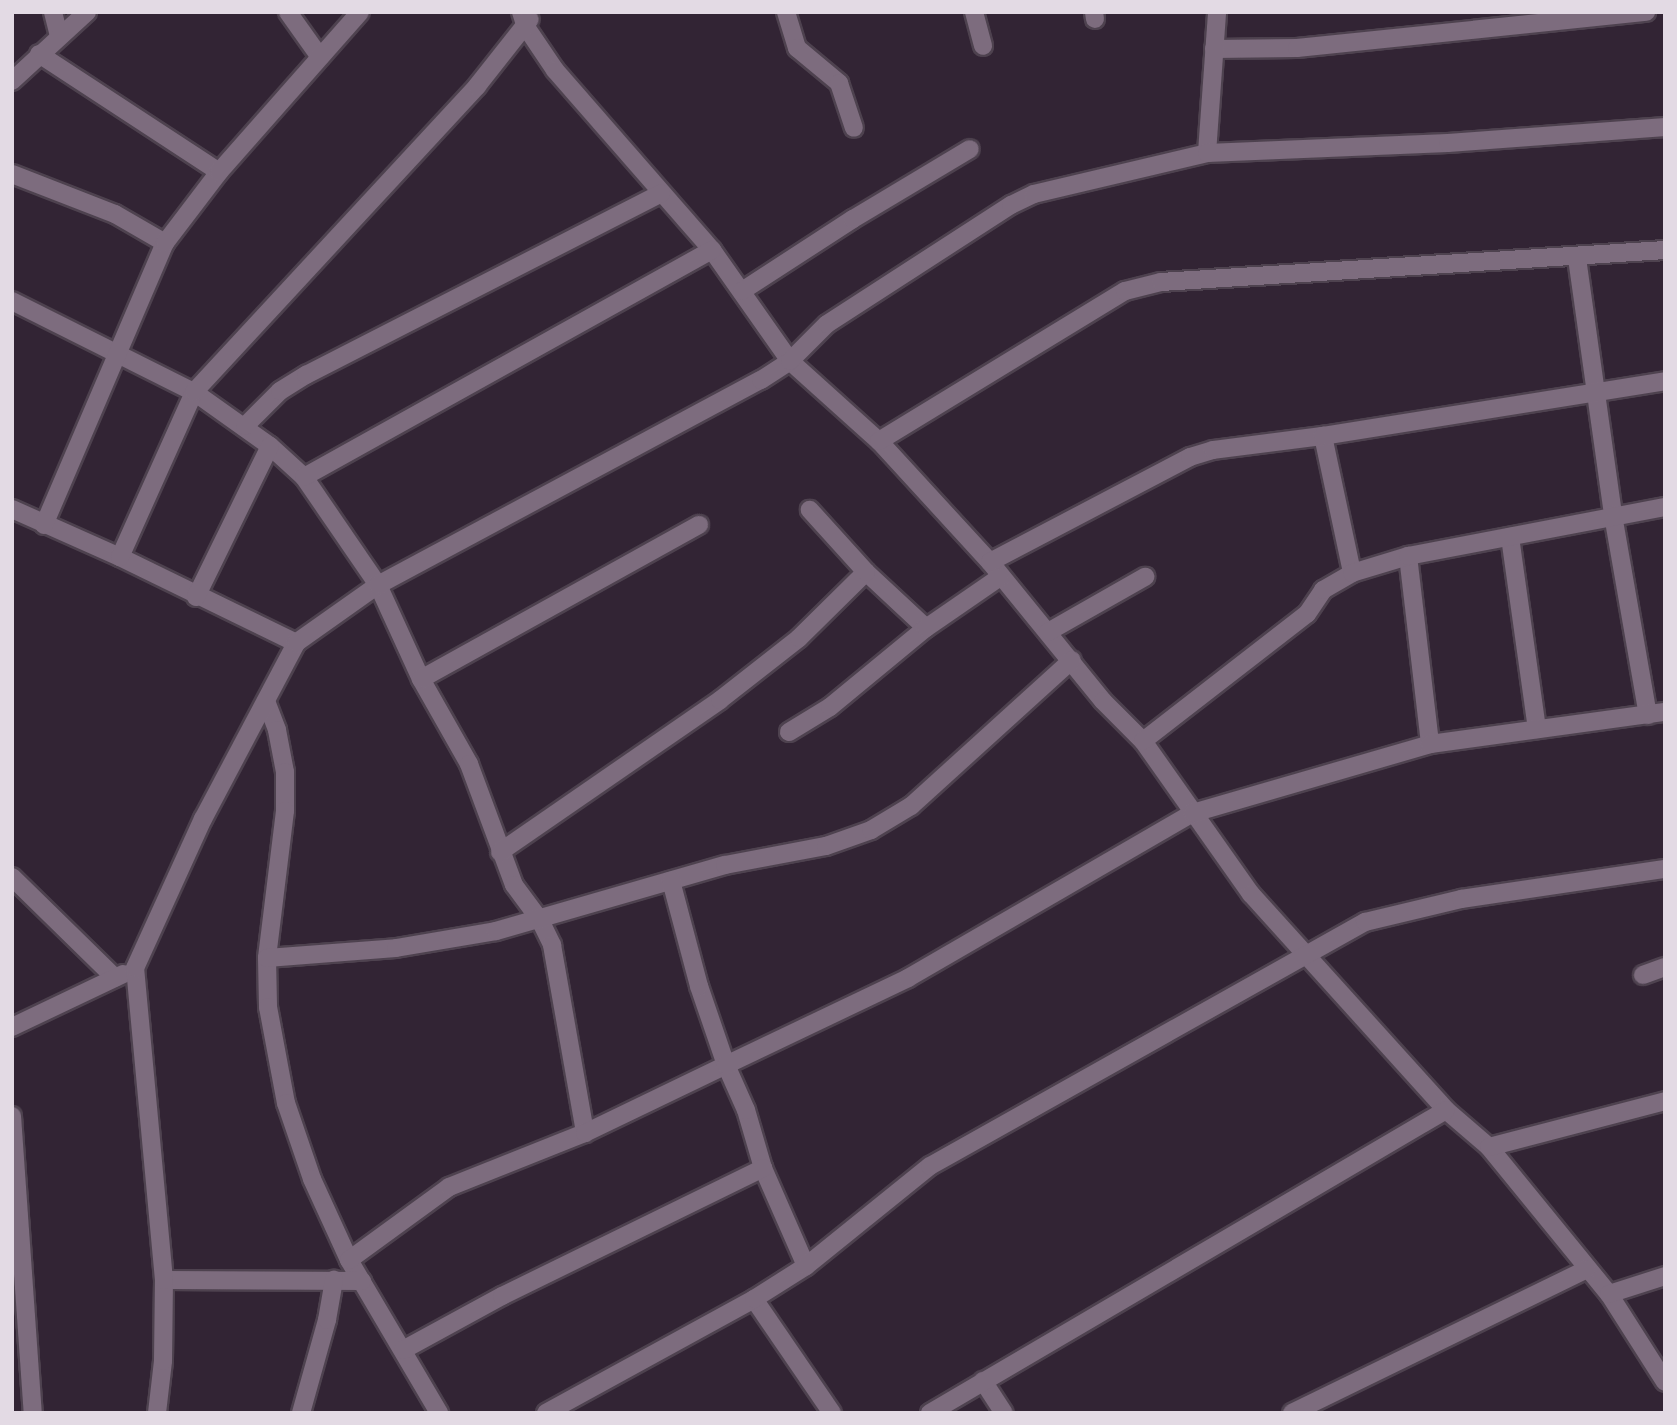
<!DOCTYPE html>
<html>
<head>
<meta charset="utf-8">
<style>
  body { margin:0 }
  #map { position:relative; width:1677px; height:1425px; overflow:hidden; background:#322434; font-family:"Archivo Narrow",sans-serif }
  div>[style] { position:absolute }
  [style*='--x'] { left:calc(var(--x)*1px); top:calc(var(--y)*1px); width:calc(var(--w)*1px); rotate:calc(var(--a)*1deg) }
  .roads { filter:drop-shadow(2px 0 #4e424f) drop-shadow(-2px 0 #4e424f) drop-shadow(0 2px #4e424f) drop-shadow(0 -2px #4e424f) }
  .minor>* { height:18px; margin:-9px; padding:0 9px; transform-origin:9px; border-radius:9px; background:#7d6c7e }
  span { translate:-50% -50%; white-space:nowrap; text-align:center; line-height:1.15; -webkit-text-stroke:5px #322434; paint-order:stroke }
  .frame { position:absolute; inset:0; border:14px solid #e3dae4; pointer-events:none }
</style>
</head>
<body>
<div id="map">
  <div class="roads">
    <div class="minor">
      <div style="--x:53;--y:12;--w:25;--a:76"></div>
      <div style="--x:288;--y:12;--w:55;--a:54.6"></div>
      <div style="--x:521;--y:12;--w:16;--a:72"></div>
      <div style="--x:526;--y:27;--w:52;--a:56"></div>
      <div style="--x:555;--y:70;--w:239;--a:48.9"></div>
      <div style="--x:712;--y:250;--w:136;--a:54.9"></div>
      <div style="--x:790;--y:361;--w:120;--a:42"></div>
      <div style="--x:879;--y:441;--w:164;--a:47.5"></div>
      <div style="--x:990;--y:562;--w:179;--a:50.9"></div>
      <div style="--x:1103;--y:701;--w:57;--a:45"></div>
      <div style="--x:1143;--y:741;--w:187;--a:54.8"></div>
      <div style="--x:1251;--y:894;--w:291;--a:47.9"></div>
      <div style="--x:1446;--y:1110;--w:57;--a:40.7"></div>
      <div style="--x:1489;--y:1147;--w:190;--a:50.8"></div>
      <div style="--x:1609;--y:1294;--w:104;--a:57.5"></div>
      <div style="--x:786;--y:12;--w:38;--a:73"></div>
      <div style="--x:797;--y:48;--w:55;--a:39.8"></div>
      <div style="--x:839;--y:83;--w:47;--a:71.6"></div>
      <div style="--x:974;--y:12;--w:35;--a:75"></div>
      <div style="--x:1094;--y:12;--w:7;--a:82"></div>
      <div style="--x:1214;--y:49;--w:83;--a:-0.7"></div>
      <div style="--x:1297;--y:48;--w:351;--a:-5.9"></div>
      <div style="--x:39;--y:54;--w:215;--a:33.2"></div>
      <div style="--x:12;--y:81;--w:102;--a:-42.6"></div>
      <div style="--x:1207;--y:153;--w:141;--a:-85.9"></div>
      <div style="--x:12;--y:174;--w:110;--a:21.2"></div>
      <div style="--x:115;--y:214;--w:58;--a:30.1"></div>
      <div style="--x:1577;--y:258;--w:260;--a:82"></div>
      <div style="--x:1613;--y:515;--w:203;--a:80.1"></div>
      <div style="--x:742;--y:291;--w:132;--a:-33"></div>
      <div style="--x:853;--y:219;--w:136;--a:-30.9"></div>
      <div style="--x:12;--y:301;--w:203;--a:26.6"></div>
      <div style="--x:194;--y:392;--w:93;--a:35.4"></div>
      <div style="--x:270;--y:446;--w:46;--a:42.4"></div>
      <div style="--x:304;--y:477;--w:131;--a:55.6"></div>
      <div style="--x:378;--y:585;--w:103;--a:65.4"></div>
      <div style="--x:421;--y:679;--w:98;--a:60.5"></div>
      <div style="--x:469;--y:764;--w:129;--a:69.6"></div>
      <div style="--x:514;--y:885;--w:44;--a:53.4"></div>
      <div style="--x:540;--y:920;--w:28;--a:64"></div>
      <div style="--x:552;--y:945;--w:191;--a:80"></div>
      <div style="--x:245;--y:426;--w:49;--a:-45"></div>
      <div style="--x:280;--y:391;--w:31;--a:-32"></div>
      <div style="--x:306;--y:375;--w:399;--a:-27.1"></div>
      <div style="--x:1323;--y:436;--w:140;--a:78"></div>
      <div style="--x:879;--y:441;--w:288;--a:-31.4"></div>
      <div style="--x:1125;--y:291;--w:37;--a:-14"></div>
      <div style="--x:1161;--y:282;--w:505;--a:-3.63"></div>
      <div style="--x:304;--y:477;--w:467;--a:-29.1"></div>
      <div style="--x:12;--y:509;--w:118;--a:24"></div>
      <div style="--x:120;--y:557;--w:196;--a:26"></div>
      <div style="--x:44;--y:525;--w:307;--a:-66.8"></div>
      <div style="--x:165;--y:243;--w:89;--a:-52.7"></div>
      <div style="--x:219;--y:172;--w:213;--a:-48.6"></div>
      <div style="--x:1510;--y:537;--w:194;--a:82"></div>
      <div style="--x:1408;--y:556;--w:189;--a:83.3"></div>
      <div style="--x:120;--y:557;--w:181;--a:-65.8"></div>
      <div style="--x:194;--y:392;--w:417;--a:-47.2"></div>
      <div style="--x:477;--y:86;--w:85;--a:-51.7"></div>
      <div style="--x:990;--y:562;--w:226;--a:-27.7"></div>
      <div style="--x:1190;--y:457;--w:24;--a:-17"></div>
      <div style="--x:1213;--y:450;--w:111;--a:-7.3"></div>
      <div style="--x:1323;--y:436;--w:346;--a:-9.1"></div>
      <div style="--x:866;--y:572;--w:82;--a:43"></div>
      <div style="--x:196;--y:597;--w:168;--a:-63.9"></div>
      <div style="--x:1048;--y:632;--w:112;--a:-29.6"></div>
      <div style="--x:421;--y:679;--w:318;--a:-29"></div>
      <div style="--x:266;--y:701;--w:31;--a:69"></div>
      <div style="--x:277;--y:730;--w:43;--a:79.2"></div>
      <div style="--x:285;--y:772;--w:39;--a:90"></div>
      <div style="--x:285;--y:811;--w:148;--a:97"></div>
      <div style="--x:267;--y:958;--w:49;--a:88.8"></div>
      <div style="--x:268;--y:1007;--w:98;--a:79.4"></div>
      <div style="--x:286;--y:1103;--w:80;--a:71.1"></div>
      <div style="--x:312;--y:1179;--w:89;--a:65.4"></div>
      <div style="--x:349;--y:1260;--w:178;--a:59.5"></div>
      <div style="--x:789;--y:732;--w:48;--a:-31.4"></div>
      <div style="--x:830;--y:707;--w:124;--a:-39.5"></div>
      <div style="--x:926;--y:628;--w:90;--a:-34.6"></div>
      <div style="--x:1143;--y:741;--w:207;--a:-37.8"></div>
      <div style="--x:1307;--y:614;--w:29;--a:-56"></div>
      <div style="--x:1323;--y:590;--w:34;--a:-30"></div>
      <div style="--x:1352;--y:573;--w:59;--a:-16.9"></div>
      <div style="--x:1408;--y:556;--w:262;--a:-10.8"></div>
      <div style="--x:500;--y:852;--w:267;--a:-34.6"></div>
      <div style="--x:720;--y:700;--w:100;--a:-38.1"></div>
      <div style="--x:799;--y:638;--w:94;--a:-44.6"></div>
      <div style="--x:866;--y:572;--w:84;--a:-132.1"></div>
      <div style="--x:12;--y:877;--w:144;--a:44.4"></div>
      <div style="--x:267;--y:958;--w:129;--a:-4.4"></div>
      <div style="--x:396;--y:948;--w:101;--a:-9.6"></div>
      <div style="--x:496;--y:931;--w:238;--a:-16.1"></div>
      <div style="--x:725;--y:865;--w:103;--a:-10.7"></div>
      <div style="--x:826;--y:846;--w:48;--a:-19.6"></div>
      <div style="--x:871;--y:830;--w:47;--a:-31"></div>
      <div style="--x:911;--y:806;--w:217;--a:-42.2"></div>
      <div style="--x:1643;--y:975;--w:23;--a:-20"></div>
      <div style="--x:12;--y:1027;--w:123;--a:-25.5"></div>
      <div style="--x:12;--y:1116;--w:298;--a:86"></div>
      <div style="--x:1489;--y:1147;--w:182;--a:-14.6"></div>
      <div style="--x:349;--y:1260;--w:124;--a:-36.1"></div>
      <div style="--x:449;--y:1187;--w:146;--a:-21.7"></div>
      <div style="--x:585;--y:1133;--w:157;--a:-25.7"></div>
      <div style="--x:726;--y:1065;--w:83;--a:-108.9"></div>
      <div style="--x:699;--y:986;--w:109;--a:-104.9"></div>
      <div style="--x:806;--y:1266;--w:107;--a:-113.7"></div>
      <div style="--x:763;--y:1168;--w:60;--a:-106.3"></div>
      <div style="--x:746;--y:1110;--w:49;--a:-114"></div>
      <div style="--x:726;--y:1065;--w:202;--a:-25.5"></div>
      <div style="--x:908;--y:978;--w:329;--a:-30.1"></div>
      <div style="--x:1193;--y:813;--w:247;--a:-16.2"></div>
      <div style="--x:1430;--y:744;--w:237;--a:-7.8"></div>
      <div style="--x:164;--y:1280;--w:198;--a:0.3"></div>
      <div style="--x:1609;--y:1294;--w:59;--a:-17.8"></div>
      <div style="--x:754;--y:1299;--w:138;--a:55.6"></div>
      <div style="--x:403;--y:1350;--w:113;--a:-28.6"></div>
      <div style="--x:502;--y:1296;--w:291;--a:-26.1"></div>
      <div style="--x:983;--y:1381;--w:38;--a:57"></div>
      <div style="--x:157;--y:1413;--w:52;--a:-83.4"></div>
      <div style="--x:163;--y:1361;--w:81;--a:-89.3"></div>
      <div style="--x:164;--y:1280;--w:313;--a:-95.3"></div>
      <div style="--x:135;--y:968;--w:164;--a:-65.5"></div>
      <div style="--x:203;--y:819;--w:199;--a:-62.1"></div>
      <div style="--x:296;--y:643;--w:100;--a:-35.3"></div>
      <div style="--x:378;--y:585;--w:434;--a:-28.2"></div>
      <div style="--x:761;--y:380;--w:35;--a:-33"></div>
      <div style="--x:790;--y:361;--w:52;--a:-45"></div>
      <div style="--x:827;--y:324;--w:219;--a:-32.9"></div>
      <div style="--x:1011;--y:205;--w:25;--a:-26"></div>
      <div style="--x:1034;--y:194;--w:178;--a:-13.3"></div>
      <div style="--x:1207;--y:153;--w:241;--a:-2.4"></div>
      <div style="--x:1448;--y:143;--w:218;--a:-4.2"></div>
      <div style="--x:301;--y:1413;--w:97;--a:-74.4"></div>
      <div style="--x:327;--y:1320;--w:41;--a:-80.1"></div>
      <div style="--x:546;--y:1413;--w:237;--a:-28.7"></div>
      <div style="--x:754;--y:1299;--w:62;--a:-32.4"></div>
      <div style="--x:806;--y:1266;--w:159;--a:-38.9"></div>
      <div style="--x:930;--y:1166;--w:499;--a:-29.3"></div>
      <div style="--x:1365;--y:922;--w:99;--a:-13.5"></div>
      <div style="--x:1461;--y:899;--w:206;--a:-8.4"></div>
      <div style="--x:930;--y:1413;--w:598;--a:-30.42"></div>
      <div style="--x:1292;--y:1413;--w:328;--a:-26"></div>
    </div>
  </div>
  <div class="frame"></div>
</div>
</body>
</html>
